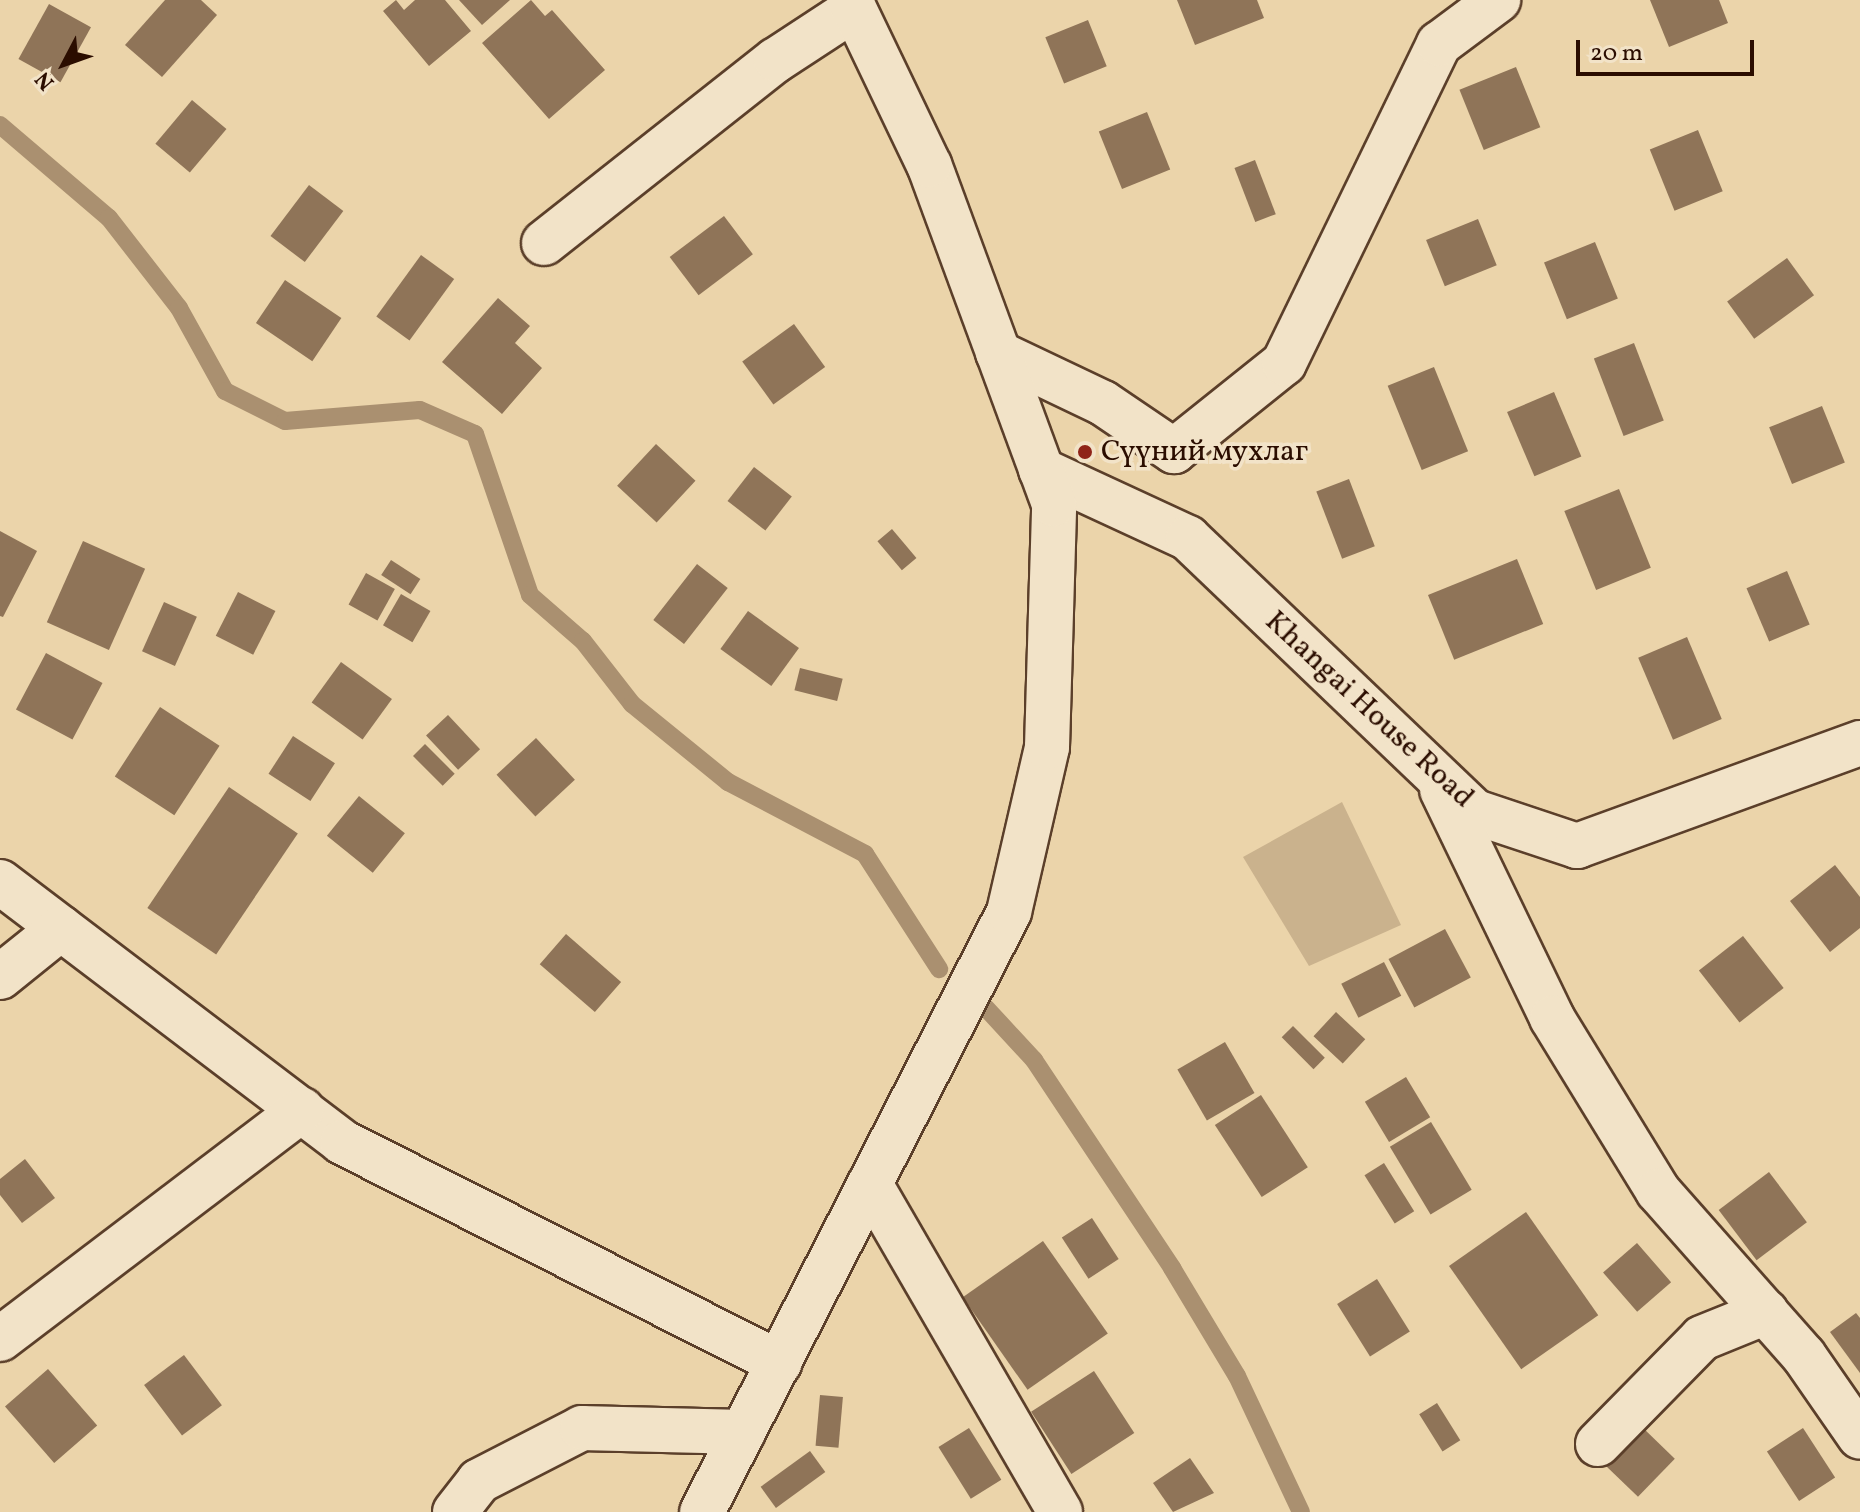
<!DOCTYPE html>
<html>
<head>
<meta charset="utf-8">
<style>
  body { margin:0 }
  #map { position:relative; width:1860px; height:1512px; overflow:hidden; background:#ebd4aa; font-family:Vollkorn,serif }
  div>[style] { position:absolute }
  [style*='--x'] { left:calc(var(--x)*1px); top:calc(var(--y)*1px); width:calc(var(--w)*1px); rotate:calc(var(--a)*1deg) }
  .green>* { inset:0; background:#cab28d }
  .stream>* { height:18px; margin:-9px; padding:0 9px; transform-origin:9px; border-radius:9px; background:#aa9070 }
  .building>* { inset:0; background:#8f7458; transform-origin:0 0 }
  .roads { filter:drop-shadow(2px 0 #5b3f2a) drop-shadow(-2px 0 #5b3f2a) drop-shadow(0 2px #5b3f2a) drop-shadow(0 -2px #5b3f2a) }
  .minor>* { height:44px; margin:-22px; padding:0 22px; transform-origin:22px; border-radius:22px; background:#f2e3c8 }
  .dots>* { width:22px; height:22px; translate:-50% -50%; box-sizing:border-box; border:4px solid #f2e3c8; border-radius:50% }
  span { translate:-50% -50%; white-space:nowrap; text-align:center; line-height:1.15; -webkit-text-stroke:7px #f2e3c8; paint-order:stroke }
  .poi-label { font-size:30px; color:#2b0d00 }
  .left { translate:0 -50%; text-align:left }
  .street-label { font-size:30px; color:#2b0d00 }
  .north { position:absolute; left:24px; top:24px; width:80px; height:80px; -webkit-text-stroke:6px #f2e3c8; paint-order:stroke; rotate:229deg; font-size:22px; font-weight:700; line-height:32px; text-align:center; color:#2b0d00 }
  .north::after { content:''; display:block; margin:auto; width:28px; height:36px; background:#2b0d00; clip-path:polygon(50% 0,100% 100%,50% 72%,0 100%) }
  .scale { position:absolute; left:1576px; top:40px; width:178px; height:36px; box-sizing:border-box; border:4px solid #2b0d00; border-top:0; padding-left:10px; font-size:24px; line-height:28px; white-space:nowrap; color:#2b0d00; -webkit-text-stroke:6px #f2e3c8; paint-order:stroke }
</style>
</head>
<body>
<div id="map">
  <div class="green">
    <div style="clip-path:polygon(1342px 802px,1401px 925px,1309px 966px,1243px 857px)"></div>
  </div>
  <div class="stream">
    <div style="--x:0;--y:125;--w:143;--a:40.5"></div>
    <div style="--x:109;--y:218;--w:114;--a:52.1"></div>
    <div style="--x:179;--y:308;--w:95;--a:61"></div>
    <div style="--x:225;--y:391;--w:67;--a:26.6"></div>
    <div style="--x:285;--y:421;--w:135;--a:-4.7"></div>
    <div style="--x:420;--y:410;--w:60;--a:23.6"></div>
    <div style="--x:475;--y:434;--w:170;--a:71.1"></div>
    <div style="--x:530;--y:595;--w:70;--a:41"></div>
    <div style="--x:583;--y:641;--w:80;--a:52.1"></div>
    <div style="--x:632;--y:704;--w:124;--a:39.1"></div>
    <div style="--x:728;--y:782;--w:155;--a:27.7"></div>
    <div style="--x:865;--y:854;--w:137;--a:57.2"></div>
    <div style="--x:986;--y:1008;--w:71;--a:47.3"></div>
    <div style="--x:1034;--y:1060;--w:250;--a:56.4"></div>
    <div style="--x:1172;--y:1268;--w:126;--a:59"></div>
    <div style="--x:1237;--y:1376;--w:150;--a:64.8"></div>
  </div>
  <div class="building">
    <div style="clip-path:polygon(165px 0,201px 0,217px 15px,162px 77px,125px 45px)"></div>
    <div style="clip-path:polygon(396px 0,404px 10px,415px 0,445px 0,471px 31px,429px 66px,383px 11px)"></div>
    <div style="clip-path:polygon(459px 0,510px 0,482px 25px)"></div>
    <div style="clip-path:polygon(531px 0,545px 16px,552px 10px,605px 70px,549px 119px,482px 43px)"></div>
    <div style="clip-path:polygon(1177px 0,1257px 0,1264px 18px,1195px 45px)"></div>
    <div style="clip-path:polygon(1650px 0,1719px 0,1728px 23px,1669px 47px)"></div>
    <div style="left:49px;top:4px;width:48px;height:63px;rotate:29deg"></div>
    <div style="left:1088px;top:20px;width:50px;height:46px;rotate:68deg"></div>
    <div style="left:1516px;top:67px;width:65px;height:61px;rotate:68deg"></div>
    <div style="left:192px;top:100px;width:45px;height:57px;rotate:40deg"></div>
    <div style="left:1147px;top:112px;width:62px;height:52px;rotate:68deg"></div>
    <div style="left:1698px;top:130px;width:66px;height:52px;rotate:68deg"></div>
    <div style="left:1255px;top:160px;width:58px;height:22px;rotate:69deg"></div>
    <div style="left:309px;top:185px;width:43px;height:64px;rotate:37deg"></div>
    <div style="left:724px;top:216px;width:48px;height:68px;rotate:53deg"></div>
    <div style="left:1478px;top:219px;width:50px;height:56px;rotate:68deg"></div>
    <div style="left:1595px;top:242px;width:61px;height:55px;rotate:68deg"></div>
    <div style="left:421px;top:255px;width:41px;height:76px;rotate:36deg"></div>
    <div style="left:1787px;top:258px;width:46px;height:74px;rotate:54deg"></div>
    <div style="left:285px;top:280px;width:68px;height:52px;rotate:34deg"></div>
    <div style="clip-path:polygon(498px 298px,530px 326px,515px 343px,542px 368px,502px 414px,442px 362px)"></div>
    <div style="left:794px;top:324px;width:53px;height:64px;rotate:54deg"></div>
    <div style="left:1634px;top:343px;width:83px;height:43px;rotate:69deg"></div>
    <div style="left:1434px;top:367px;width:91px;height:50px;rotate:68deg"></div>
    <div style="left:1554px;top:392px;width:70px;height:51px;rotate:67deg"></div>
    <div style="left:1822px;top:406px;width:61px;height:57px;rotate:68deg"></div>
    <div style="left:656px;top:444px;width:54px;height:57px;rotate:43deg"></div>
    <div style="left:754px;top:467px;width:48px;height:43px;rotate:38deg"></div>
    <div style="left:1349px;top:479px;width:72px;height:35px;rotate:69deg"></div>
    <div style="left:1619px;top:489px;width:85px;height:59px;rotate:68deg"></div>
    <div style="left:892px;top:529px;width:38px;height:19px;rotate:50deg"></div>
    <div style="clip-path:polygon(0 531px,37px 551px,3px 617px,0 616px)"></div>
    <div style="left:83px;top:541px;width:68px;height:89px;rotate:24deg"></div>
    <div style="left:1517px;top:559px;width:70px;height:96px;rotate:68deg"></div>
    <div style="left:391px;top:560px;width:35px;height:18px;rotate:33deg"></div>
    <div style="left:697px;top:564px;width:39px;height:71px;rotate:38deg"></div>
    <div style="left:1787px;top:571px;width:58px;height:44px;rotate:67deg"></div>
    <div style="left:366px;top:573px;width:33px;height:36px;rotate:29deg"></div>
    <div style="left:238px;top:592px;width:42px;height:49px;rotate:27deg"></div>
    <div style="left:401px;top:594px;width:34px;height:36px;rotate:30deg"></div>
    <div style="left:164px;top:602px;width:36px;height:54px;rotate:24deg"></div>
    <div style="left:748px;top:611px;width:63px;height:47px;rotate:36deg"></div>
    <div style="left:1687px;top:637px;width:89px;height:53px;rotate:67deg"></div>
    <div style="left:46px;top:653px;width:64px;height:64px;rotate:28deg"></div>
    <div style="left:341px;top:662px;width:63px;height:50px;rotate:36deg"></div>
    <div style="left:800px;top:668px;width:44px;height:23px;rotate:14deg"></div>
    <div style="left:160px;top:707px;width:71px;height:83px;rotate:33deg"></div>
    <div style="left:448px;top:715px;width:47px;height:30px;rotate:47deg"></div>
    <div style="left:293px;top:736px;width:50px;height:45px;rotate:33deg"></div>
    <div style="left:536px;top:738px;width:57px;height:54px;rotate:47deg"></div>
    <div style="left:425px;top:744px;width:42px;height:17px;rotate:45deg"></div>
    <div style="left:229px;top:787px;width:83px;height:146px;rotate:34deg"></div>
    <div style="left:359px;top:796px;width:59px;height:51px;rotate:39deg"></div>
    <div style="clip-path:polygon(1835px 865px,1860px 897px,1860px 928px,1830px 952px,1790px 901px)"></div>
    <div style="left:1445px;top:929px;width:55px;height:64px;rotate:62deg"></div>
    <div style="left:566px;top:934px;width:73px;height:40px;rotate:41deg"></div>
    <div style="left:1743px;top:936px;width:66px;height:56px;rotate:52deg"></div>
    <div style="left:1384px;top:962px;width:38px;height:48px;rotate:63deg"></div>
    <div style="left:1336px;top:1012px;width:40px;height:33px;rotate:43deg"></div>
    <div style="left:1293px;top:1026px;width:45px;height:16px;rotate:45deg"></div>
    <div style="left:1225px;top:1042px;width:59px;height:55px;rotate:60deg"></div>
    <div style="left:1406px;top:1077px;width:47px;height:48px;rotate:59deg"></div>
    <div style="left:1261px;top:1095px;width:86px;height:55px;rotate:57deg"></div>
    <div style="left:1431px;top:1122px;width:79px;height:48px;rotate:59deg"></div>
    <div style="clip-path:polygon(25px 1159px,55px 1198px,22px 1223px,0 1195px,0 1179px)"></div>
    <div style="left:1384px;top:1163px;width:57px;height:23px;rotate:58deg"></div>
    <div style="left:1769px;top:1172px;width:63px;height:63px;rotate:53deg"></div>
    <div style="left:1526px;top:1212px;width:126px;height:94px;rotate:55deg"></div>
    <div style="left:1092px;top:1218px;width:49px;height:36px;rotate:57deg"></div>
    <div style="left:1043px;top:1241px;width:113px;height:98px;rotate:55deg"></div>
    <div style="left:1637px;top:1243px;width:52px;height:45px;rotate:49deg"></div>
    <div style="left:1377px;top:1279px;width:62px;height:47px;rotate:58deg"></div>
    <div style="clip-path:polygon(1856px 1313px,1860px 1318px,1860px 1373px,1830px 1332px)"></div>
    <div style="left:184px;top:1355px;width:63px;height:50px;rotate:53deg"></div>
    <div style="left:48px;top:1369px;width:75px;height:57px;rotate:49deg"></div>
    <div style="left:1094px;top:1371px;width:74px;height:75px;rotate:57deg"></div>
    <div style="left:820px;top:1395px;width:23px;height:51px;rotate:5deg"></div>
    <div style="left:1437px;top:1403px;width:44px;height:21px;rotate:58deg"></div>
    <div style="left:1641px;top:1426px;width:47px;height:53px;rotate:44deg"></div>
    <div style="left:969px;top:1428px;width:61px;height:36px;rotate:58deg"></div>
    <div style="left:1803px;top:1428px;width:59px;height:43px;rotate:57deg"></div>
    <div style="left:810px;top:1451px;width:26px;height:61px;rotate:54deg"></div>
    <div style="clip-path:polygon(1190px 1458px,1214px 1493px,1173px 1512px,1153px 1483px)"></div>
  </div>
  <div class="roads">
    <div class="minor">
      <div style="--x:544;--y:243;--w:295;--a:-38.3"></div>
      <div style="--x:776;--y:60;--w:93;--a:-33.2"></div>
      <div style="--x:998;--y:353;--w:116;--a:25.5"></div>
      <div style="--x:1103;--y:403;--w:86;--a:34.1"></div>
      <div style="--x:1174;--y:451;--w:141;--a:-38.7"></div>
      <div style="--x:1284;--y:363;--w:355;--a:-64.1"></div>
      <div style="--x:1439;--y:44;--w:74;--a:-36.7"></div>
      <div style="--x:1041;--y:470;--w:162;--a:24.8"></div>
      <div style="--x:1188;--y:538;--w:397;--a:43.7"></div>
      <div style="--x:1475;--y:812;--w:108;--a:18.4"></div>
      <div style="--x:1577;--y:846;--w:301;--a:-20"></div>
      <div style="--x:1442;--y:790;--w:253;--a:64.2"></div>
      <div style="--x:1552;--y:1018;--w:203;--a:58.5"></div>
      <div style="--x:1658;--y:1191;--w:220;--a:48.5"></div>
      <div style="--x:1804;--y:1356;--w:98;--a:55.3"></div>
      <div style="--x:0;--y:882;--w:430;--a:37.2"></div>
      <div style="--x:342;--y:1142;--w:490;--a:26.8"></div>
      <div style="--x:0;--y:977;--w:78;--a:-38.8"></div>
      <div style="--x:870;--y:1184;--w:379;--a:59.9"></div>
      <div style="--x:0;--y:1339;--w:379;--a:-37.2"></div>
      <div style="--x:1598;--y:1444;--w:148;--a:-45.5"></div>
      <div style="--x:1702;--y:1338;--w:69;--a:-22.1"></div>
      <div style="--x:455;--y:1512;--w:39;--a:-52"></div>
      <div style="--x:479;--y:1481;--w:116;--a:-27.2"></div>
      <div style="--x:582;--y:1428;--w:161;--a:1.4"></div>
      <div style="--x:702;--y:1512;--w:674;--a:-62.9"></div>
      <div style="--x:1009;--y:912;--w:169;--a:-77"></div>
      <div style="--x:1047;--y:747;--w:243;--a:-88.3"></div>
      <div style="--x:1054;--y:504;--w:361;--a:-110.2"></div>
      <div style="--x:929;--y:165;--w:183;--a:-115.6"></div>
    </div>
  </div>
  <div class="dots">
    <div style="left:1085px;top:452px;background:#8f2418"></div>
  </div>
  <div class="poi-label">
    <span class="left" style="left:1101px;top:452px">Сүүний мухлаг</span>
  </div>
  <div class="street-label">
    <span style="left:1369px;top:710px;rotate:43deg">Khangai House Road</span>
  </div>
  <div class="north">N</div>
  <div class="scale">20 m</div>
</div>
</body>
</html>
